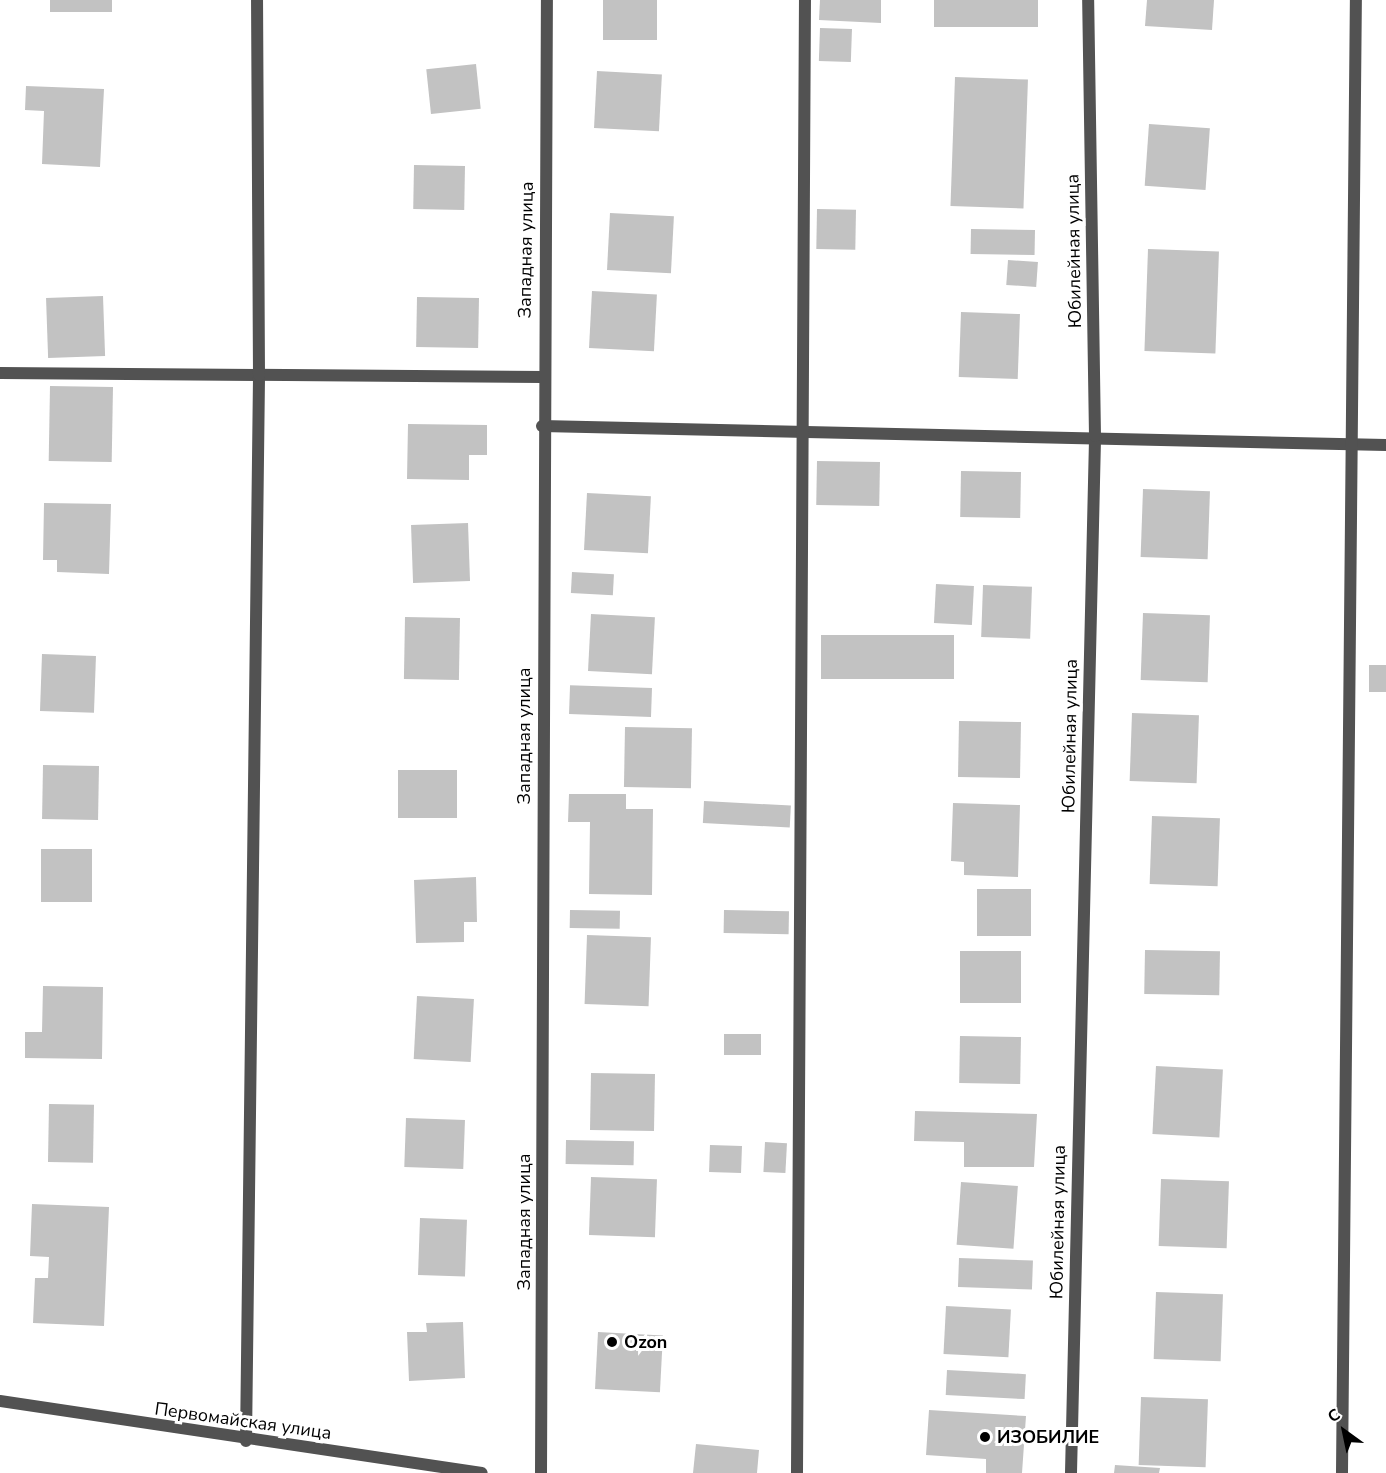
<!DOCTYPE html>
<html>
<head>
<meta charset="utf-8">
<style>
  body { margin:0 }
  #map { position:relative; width:1386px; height:1473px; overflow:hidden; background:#fff; font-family:"Nunito Sans",sans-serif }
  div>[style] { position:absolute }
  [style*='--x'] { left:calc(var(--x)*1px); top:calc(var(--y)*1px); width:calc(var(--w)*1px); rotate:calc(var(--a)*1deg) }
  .building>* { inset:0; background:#c2c2c2; transform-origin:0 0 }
  .service>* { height:12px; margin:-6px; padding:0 6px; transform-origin:6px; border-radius:6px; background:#525252 }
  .minor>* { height:12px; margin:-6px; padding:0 6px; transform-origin:6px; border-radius:6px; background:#525252 }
  .dots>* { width:16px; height:16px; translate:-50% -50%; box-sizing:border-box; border:3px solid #fff; border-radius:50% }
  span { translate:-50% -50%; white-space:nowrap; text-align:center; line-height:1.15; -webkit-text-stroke:6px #fff; paint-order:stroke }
  .street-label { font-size:18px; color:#000 }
  .poi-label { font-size:18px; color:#000; font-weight:700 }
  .left { translate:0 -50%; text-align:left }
  .north { position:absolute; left:1314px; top:1401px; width:60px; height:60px; -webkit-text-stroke:4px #fff; paint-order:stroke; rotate:327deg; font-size:16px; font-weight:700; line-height:24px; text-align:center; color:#000 }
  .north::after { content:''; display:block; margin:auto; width:21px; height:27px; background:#000; clip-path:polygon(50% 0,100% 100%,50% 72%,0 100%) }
</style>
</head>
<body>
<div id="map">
  <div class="building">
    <div style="left:50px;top:0;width:62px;height:12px"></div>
    <div style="left:603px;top:0;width:54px;height:40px"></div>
    <div style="clip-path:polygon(820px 0,881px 0,881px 23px,819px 20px)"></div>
    <div style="left:934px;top:0;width:104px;height:27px"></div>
    <div style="clip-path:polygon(1147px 0,1214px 0,1212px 30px,1145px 26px)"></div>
    <div style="left:820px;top:28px;width:32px;height:33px;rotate:2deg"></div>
    <div style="left:476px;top:64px;width:45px;height:50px;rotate:84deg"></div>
    <div style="left:597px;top:71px;width:65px;height:57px;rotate:3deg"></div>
    <div style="left:955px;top:77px;width:73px;height:129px;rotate:2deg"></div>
    <div style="clip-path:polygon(26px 86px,104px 89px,100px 167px,42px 164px,44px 111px,25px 110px)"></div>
    <div style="left:1149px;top:124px;width:61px;height:62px;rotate:4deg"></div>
    <div style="left:414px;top:165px;width:51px;height:44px;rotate:1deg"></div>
    <div style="left:817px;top:209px;width:39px;height:40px;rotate:1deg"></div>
    <div style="left:610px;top:213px;width:64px;height:57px;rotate:3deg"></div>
    <div style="left:971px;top:229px;width:64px;height:25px;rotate:1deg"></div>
    <div style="left:1148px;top:249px;width:71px;height:102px;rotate:2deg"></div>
    <div style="left:1008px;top:260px;width:30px;height:25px;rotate:4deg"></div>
    <div style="left:592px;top:291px;width:65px;height:57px;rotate:3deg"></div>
    <div style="left:103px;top:296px;width:60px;height:57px;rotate:88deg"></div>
    <div style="left:417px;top:297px;width:62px;height:50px;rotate:1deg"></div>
    <div style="left:961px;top:312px;width:59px;height:65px;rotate:2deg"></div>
    <div style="left:50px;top:386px;width:63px;height:75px;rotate:1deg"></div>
    <div style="clip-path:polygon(408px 424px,487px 425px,487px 455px,469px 455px,469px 480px,407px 479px)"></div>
    <div style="left:817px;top:461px;width:63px;height:44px;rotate:1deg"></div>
    <div style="left:961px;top:471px;width:60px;height:46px;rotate:1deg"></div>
    <div style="left:1143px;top:489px;width:67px;height:68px;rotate:2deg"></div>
    <div style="left:587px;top:493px;width:64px;height:57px;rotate:3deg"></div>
    <div style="clip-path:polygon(44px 503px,111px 504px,109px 574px,57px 572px,57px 560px,43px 560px)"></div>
    <div style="left:468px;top:523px;width:58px;height:57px;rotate:88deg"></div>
    <div style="left:572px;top:572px;width:42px;height:21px;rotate:3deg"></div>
    <div style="left:936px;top:584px;width:38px;height:39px;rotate:3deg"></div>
    <div style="left:983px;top:585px;width:49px;height:52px;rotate:2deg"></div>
    <div style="left:1143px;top:613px;width:67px;height:67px;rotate:2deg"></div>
    <div style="left:591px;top:614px;width:64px;height:57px;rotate:3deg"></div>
    <div style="left:405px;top:617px;width:55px;height:62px;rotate:1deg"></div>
    <div style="left:821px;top:635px;width:133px;height:44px"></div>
    <div style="left:42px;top:654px;width:54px;height:57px;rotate:2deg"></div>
    <div style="left:1369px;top:665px;width:17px;height:27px"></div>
    <div style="left:652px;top:688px;width:29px;height:82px;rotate:92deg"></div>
    <div style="left:1132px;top:713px;width:67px;height:68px;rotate:2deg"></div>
    <div style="left:959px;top:721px;width:62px;height:56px;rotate:1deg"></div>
    <div style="left:625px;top:727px;width:67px;height:60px;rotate:1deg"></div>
    <div style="left:43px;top:765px;width:56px;height:54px;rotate:1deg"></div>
    <div style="left:457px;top:770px;width:48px;height:59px;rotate:90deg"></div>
    <div style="clip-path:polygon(569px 794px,626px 794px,626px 809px,653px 809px,652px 895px,589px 894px,590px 822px,568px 822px)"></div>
    <div style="left:704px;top:801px;width:87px;height:22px;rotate:3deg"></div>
    <div style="clip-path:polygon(953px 803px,1020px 805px,1018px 877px,964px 875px,964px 862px,951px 861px)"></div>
    <div style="left:1152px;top:816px;width:68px;height:68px;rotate:2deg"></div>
    <div style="left:41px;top:849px;width:51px;height:53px"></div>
    <div style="clip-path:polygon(476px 877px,477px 922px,464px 922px,464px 942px,416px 943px,414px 880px)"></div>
    <div style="left:977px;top:889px;width:54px;height:47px"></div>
    <div style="left:570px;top:910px;width:50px;height:18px;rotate:1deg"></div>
    <div style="left:724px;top:910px;width:65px;height:23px;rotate:1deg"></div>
    <div style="left:587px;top:935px;width:64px;height:69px;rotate:2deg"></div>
    <div style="left:1145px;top:950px;width:75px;height:44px;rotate:1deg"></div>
    <div style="left:960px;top:951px;width:61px;height:52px"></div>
    <div style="clip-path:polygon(43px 986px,103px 987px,102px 1059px,25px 1058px,25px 1032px,42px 1032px)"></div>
    <div style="left:417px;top:996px;width:57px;height:63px;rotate:3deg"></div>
    <div style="left:724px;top:1034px;width:37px;height:21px"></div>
    <div style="left:960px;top:1036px;width:61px;height:47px;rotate:1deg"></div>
    <div style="left:1156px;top:1066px;width:67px;height:68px;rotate:3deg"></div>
    <div style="left:591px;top:1073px;width:64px;height:57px;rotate:1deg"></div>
    <div style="left:49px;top:1104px;width:45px;height:58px;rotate:1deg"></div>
    <div style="clip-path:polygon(915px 1111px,1037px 1114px,1034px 1167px,964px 1167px,964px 1142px,914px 1141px)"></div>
    <div style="left:406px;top:1118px;width:59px;height:49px;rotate:2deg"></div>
    <div style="left:566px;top:1140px;width:68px;height:24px;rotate:1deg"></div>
    <div style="left:765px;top:1142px;width:22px;height:30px;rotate:3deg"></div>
    <div style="left:710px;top:1145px;width:32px;height:27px;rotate:2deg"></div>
    <div style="left:591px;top:1177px;width:66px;height:58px;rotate:2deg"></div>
    <div style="left:1161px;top:1179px;width:68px;height:67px;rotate:2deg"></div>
    <div style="left:961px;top:1182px;width:57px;height:63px;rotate:4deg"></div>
    <div style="clip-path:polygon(32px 1204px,109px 1207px,104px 1326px,33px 1323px,35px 1278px,48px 1278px,49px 1257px,30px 1256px)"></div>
    <div style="left:420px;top:1218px;width:47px;height:57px;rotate:2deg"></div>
    <div style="left:959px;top:1258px;width:74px;height:29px;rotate:2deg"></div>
    <div style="left:1156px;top:1292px;width:67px;height:67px;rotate:2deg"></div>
    <div style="left:946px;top:1306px;width:65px;height:48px;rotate:3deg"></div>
    <div style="clip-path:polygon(463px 1322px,465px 1378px,409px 1381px,407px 1332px,427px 1332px,426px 1323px)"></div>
    <div style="left:598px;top:1332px;width:65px;height:57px;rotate:3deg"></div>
    <div style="left:947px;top:1370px;width:79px;height:25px;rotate:3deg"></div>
    <div style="left:1141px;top:1397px;width:67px;height:68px;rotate:2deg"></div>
    <div style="clip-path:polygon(929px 1410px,1026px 1416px,1022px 1473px,986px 1473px,986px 1459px,926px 1455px)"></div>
    <div style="clip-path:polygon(696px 1444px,759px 1450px,757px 1473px,693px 1473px)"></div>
    <div style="clip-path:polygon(1115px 1465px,1160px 1468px,1159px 1473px,1114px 1473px)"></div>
  </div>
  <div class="service">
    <div style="--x:0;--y:373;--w:543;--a:0.42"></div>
    <div style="--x:542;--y:426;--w:844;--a:1.29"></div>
    <div style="--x:246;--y:1441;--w:1066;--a:-89.3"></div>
    <div style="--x:259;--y:375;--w:375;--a:-90.3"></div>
    <div style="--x:797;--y:1473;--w:1473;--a:-89.69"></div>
    <div style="--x:1342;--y:1473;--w:1473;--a:-89.46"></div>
  </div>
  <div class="minor">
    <div style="--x:0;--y:1401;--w:487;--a:8.5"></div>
    <div style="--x:541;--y:1473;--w:1473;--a:-89.77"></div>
    <div style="--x:1071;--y:1473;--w:1037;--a:-88.67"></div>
    <div style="--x:1095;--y:436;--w:436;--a:-90.9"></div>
  </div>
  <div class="dots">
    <div style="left:612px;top:1342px;background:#000"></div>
    <div style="left:985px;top:1437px;background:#000"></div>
  </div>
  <div class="street-label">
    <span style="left:526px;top:250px;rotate:-89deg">Западная улица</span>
    <span style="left:1074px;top:251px;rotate:-91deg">Юбилейная улица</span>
    <span style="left:524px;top:736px;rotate:-90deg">Западная улица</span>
    <span style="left:1070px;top:736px;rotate:-89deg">Юбилейная улица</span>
    <span style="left:524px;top:1222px;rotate:-90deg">Западная улица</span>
    <span style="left:1058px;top:1222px;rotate:-89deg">Юбилейная улица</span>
    <span style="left:243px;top:1421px;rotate:8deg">Первомайская улица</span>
  </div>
  <div class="poi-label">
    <span class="left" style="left:624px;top:1342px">Ozon</span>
    <span class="left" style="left:997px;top:1437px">ИЗОБИЛИЕ</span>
  </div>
  <div class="north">С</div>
</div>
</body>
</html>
